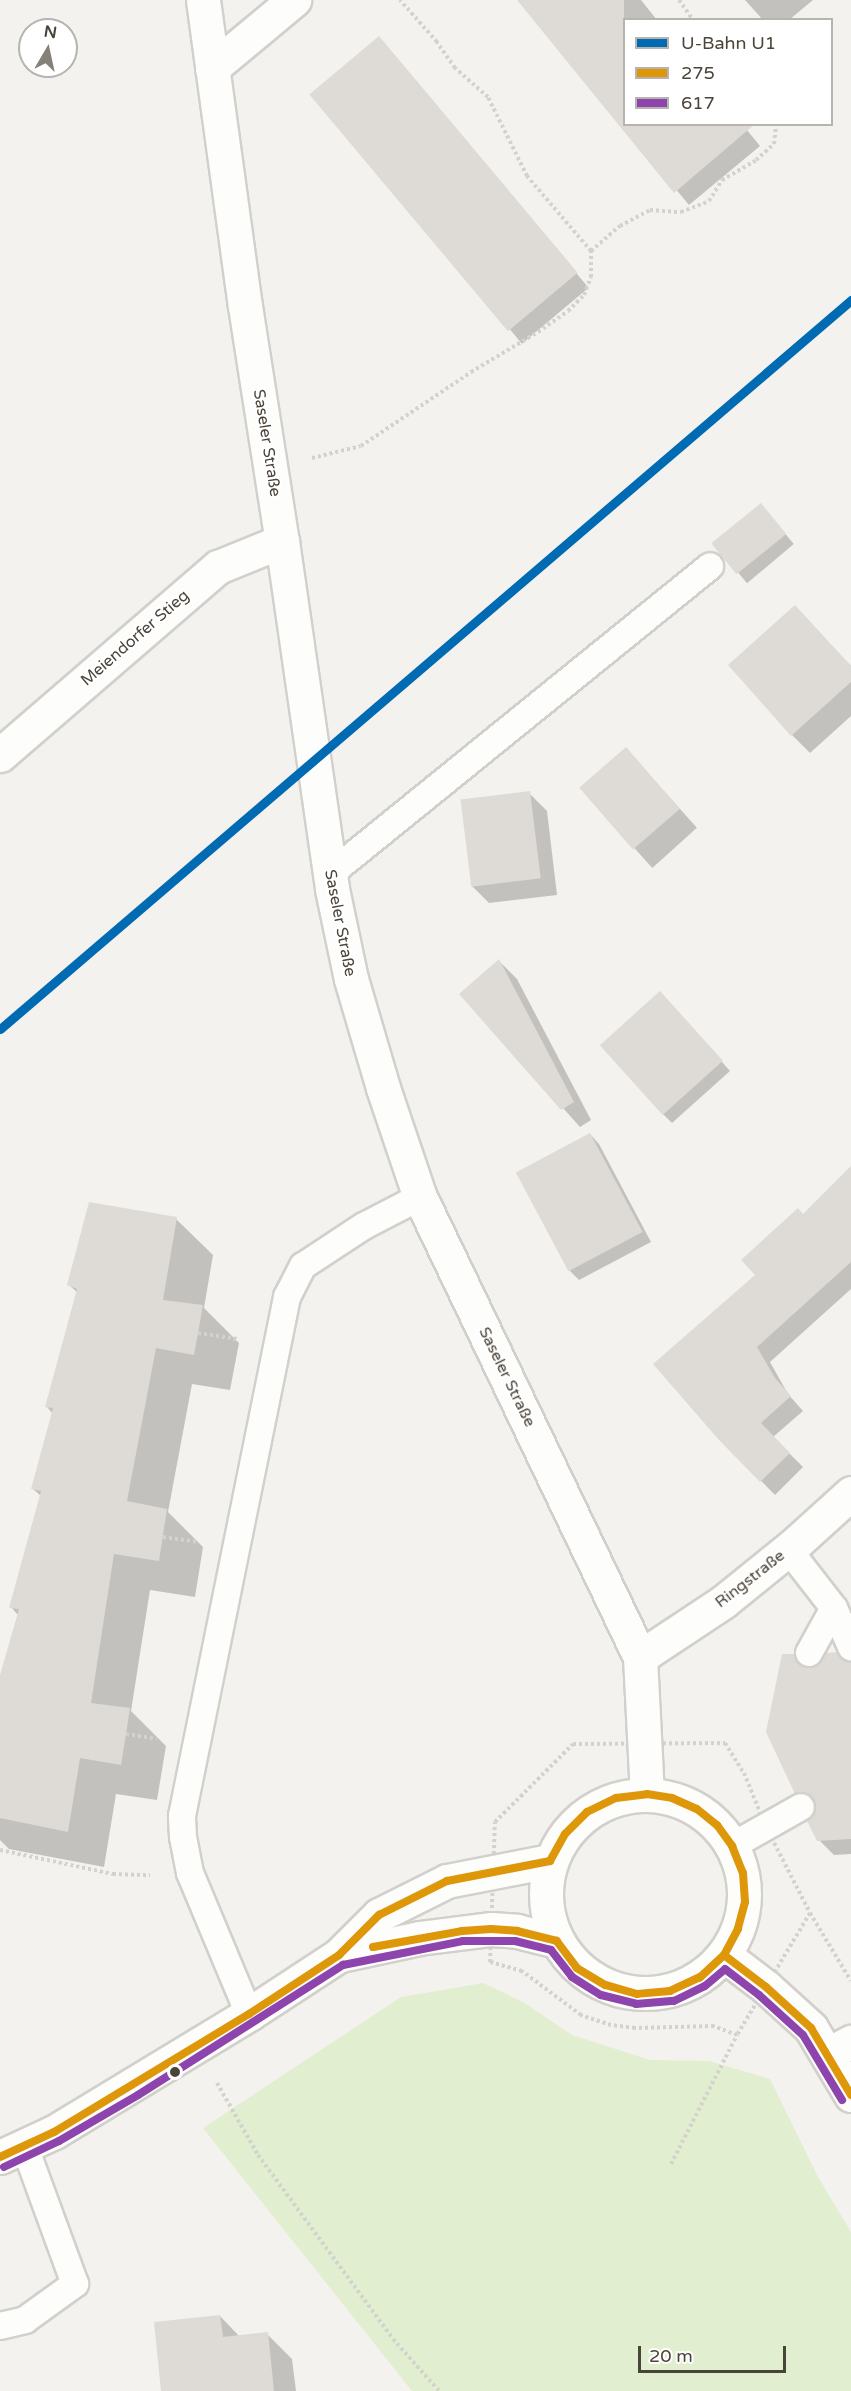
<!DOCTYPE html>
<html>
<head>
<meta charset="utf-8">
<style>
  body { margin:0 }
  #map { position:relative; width:851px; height:2391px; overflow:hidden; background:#f4f2ee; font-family:"Varela Round",sans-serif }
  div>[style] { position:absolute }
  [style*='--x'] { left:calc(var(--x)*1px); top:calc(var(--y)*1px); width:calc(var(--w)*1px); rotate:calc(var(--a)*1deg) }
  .green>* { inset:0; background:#e1eecf }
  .shadow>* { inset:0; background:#0003; transform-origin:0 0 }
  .building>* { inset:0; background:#dedbd6; transform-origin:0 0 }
  .path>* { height:4px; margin-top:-2px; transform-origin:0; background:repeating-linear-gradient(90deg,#d3d2cc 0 3px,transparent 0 6px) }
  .roads { filter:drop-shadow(2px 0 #d2d0cb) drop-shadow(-2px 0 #d2d0cb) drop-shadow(0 2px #d2d0cb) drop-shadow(0 -2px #d2d0cb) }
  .service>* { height:26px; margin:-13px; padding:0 13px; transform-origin:13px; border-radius:13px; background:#fdfdfc }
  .minor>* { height:33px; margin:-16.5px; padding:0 16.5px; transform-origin:16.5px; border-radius:16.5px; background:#fdfdfc }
  .tertiary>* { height:33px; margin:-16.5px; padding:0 16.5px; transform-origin:16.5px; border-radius:16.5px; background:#fdfdfc }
  .tertiary>.ring { margin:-16.5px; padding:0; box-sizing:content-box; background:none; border:33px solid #fdfdfc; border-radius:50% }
  .bus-1>* { height:8px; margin:-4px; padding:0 4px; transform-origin:4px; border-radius:4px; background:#dd9709 }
  .bus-2>* { height:8px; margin:-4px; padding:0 4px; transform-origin:4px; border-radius:4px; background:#8e44ad }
  .metro-1>* { height:9px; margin:-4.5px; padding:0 4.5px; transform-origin:4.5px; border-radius:4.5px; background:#006ab3 }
  .dots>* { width:16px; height:16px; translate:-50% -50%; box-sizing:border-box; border:3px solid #fff; border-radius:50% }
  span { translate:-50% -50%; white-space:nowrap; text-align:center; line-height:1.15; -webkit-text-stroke:4.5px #fff; paint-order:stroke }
  .street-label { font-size:16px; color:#4b4439 }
  .legend { position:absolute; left:623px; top:18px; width:210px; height:108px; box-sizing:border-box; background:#fff; border:2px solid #b7b4b0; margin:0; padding:8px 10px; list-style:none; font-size:18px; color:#4b4439 }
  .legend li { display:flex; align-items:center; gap:12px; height:30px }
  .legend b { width:30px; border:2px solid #b7b4b0 }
  .north { position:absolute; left:18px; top:18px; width:60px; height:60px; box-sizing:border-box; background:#fff; border:2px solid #b7b4b0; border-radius:50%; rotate:9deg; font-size:16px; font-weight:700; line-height:24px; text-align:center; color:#4b4439 }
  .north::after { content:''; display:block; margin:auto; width:21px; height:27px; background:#868178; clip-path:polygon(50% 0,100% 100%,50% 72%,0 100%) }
  .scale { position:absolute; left:638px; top:2346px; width:148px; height:27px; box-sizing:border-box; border:3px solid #4b4439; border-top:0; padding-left:8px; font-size:18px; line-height:21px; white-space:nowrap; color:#4b4439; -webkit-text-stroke:4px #fff; paint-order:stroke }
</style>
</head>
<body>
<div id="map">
  <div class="green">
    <div style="clip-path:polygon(483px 1983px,523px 2002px,572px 2035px,650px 2060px,709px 2061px,770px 2079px,818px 2177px,851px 2232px,851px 2391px,412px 2391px,203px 2128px,401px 1997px)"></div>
  </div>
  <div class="shadow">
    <div style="clip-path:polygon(518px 0,641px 0,657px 20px,624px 20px,624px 124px,742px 124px,760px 146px,689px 205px)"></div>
    <div style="clip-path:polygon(745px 0,813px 0,789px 20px,763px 20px)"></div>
    <div style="left:379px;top:38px;width:326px;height:87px;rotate:50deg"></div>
    <div style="left:761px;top:505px;width:51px;height:61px;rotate:50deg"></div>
    <div style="clip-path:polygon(795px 607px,851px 666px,851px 716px,810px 753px,792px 735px)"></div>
    <div style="left:626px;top:749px;width:106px;height:60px;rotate:48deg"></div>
    <div style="clip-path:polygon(529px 793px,547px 811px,557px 895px,489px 903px,471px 885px)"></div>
    <div style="clip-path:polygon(499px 961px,517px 979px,591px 1120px,580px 1127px,461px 994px)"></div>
    <div style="clip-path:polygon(669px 1002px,730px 1071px,672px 1123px,663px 1114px)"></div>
    <div style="clip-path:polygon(590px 1134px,599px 1144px,651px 1242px,579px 1280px,570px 1271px)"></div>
    <div style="clip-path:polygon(851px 1168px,851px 1289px,770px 1362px,788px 1394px,803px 1411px,773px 1437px,803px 1467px,775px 1495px,720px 1439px,757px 1275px,803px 1216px)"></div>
    <div style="clip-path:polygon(176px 1219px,213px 1255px,204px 1308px,239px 1343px,230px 1390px,192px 1384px,168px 1512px,203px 1547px,195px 1597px,150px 1590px,131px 1711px,166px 1746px,157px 1800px,116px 1794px,104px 1867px,9px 1849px,0 1840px,0 1681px,18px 1615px,11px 1607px,41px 1496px,33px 1489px,53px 1414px,47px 1407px,78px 1293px,69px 1285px)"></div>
    <div style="clip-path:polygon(793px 1655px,807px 1669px,844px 1661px,851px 1663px,851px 1854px,834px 1855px,819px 1840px,816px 1808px,811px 1808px,796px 1793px)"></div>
    <div style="clip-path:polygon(220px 2316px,240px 2337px,267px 2334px,292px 2359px,296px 2391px,163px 2391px)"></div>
  </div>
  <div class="building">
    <div style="clip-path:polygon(517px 0,624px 0,624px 124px,755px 124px,674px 193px)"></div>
    <div style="left:379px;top:36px;width:309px;height:91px;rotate:50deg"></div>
    <div style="left:761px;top:503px;width:40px;height:64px;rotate:51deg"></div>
    <div style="clip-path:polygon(795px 605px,851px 666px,851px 682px,791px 736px,728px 665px)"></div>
    <div style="left:626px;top:747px;width:82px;height:62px;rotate:49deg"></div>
    <div style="left:530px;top:791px;width:88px;height:70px;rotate:83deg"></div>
    <div style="clip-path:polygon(499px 959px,574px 1102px,561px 1110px,459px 994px)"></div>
    <div style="left:660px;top:991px;width:94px;height:81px;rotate:48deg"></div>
    <div style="left:590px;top:1133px;width:112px;height:84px;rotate:62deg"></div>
    <div style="clip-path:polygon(851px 1166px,851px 1262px,757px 1347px,775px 1378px,791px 1396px,761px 1423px,790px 1453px,760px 1482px,719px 1440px,653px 1364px,755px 1275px,741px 1260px,798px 1208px,803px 1214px)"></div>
    <div style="clip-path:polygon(89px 1202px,177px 1217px,163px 1300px,203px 1305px,194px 1355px,156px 1348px,127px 1501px,167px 1509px,159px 1561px,114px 1554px,91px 1703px,130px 1708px,126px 1734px,121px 1765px,80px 1758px,68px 1832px,0 1818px,0 1675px,19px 1609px,9px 1608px,41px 1491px,31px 1489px,53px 1408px,45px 1407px,77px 1289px,67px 1285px)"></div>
    <div style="clip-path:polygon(837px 1652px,843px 1659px,851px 1662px,851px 1839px,817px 1841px,807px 1821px,814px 1814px,814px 1800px,808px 1794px,795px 1794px,766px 1732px,782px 1654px,794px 1654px,801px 1666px,810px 1668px,817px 1665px,826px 1653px)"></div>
    <div style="clip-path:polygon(220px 2315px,223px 2337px,268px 2332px,274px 2391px,161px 2391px,154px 2322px)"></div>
  </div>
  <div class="path">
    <div style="--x:679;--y:0;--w:24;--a:55"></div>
    <div style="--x:591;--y:251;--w:38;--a:-41"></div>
    <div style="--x:620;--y:226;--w:34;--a:-28"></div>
    <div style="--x:650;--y:210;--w:31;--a:4"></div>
    <div style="--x:681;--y:212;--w:30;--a:-21"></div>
    <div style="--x:709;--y:201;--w:25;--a:-58"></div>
    <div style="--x:722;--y:180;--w:39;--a:-30"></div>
    <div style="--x:756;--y:160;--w:24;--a:-42"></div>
    <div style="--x:774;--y:144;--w:20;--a:-84"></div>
    <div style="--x:312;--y:458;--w:50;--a:-13.8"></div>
    <div style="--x:361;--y:446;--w:133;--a:-33.9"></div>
    <div style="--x:471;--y:372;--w:78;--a:-30.8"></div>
    <div style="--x:538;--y:332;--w:37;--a:-35"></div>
    <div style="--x:568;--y:311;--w:23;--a:-45"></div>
    <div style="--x:584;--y:295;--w:19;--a:-69"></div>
    <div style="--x:591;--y:277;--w:26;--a:-90"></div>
    <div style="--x:591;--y:251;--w:99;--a:-130.5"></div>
    <div style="--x:527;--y:176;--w:88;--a:-116.3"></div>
    <div style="--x:488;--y:97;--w:44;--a:-138.7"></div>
    <div style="--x:455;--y:68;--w:32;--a:-125"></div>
    <div style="--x:437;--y:42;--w:56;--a:-131.4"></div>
    <div style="--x:198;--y:1333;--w:40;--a:8.5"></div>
    <div style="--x:163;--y:1537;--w:34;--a:8"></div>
    <div style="--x:126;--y:1734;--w:31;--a:9"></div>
    <div style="--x:725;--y:1743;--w:36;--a:58"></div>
    <div style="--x:744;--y:1773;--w:58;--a:67.8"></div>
    <div style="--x:766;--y:1827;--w:97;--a:62.9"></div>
    <div style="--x:810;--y:1913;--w:142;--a:120.9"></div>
    <div style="--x:737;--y:2035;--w:25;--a:-159"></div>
    <div style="--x:714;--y:2026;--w:79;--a:178.5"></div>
    <div style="--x:635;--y:2028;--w:24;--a:-173"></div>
    <div style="--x:611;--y:2025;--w:32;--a:-162"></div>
    <div style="--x:581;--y:2015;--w:74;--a:-143.3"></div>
    <div style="--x:522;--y:1971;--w:33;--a:-164"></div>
    <div style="--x:490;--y:1962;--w:140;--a:-88"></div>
    <div style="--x:495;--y:1822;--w:110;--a:-45"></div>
    <div style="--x:573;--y:1744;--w:152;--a:-0.4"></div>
    <div style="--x:0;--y:1850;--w:116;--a:12"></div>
    <div style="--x:113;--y:1874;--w:37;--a:2"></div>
    <div style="--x:810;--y:1913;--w:79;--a:58.9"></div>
    <div style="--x:217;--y:2083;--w:83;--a:60.3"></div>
    <div style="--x:258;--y:2155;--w:228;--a:53.7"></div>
    <div style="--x:393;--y:2339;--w:69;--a:48.5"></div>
    <div style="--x:671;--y:2164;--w:145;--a:-62.9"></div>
  </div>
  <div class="roads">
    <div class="service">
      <div style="--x:330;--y:874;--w:489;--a:-39"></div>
      <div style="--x:788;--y:1549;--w:75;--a:52.1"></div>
      <div style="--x:834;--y:1608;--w:43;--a:66.4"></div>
      <div style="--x:809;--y:1653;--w:51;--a:-60.9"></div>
      <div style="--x:732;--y:1846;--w:79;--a:-29.5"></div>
      <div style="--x:249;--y:2014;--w:153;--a:-112.7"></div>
      <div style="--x:190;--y:1873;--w:37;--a:-101"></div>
      <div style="--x:183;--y:1837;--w:21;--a:-93"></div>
      <div style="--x:182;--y:1816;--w:530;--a:-78.56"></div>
      <div style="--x:287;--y:1297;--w:35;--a:-63"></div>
      <div style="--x:303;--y:1266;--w:73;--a:-33.3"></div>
      <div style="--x:364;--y:1226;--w:63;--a:-27.4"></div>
      <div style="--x:0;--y:2326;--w:26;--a:-13"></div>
      <div style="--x:25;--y:2320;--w:62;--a:-35.8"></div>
      <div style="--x:75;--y:2284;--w:148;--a:-110.1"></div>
    </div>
    <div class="minor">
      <div style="--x:203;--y:0;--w:309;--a:82.2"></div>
      <div style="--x:245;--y:306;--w:238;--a:81.1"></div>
      <div style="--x:282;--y:541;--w:352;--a:81.8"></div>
      <div style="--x:332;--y:889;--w:92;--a:78.1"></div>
      <div style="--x:351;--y:979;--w:114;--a:73.6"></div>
      <div style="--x:383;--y:1088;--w:115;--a:71.3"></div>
      <div style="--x:420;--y:1197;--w:510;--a:64.44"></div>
      <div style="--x:640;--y:1657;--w:137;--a:87.1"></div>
      <div style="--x:212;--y:68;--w:107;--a:-39.7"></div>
      <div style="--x:0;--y:755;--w:288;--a:-40.8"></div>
      <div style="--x:218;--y:567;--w:69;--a:-22.1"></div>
      <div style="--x:640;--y:1657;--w:100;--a:-33.5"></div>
      <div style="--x:723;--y:1602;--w:95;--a:-39"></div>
      <div style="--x:797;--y:1542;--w:73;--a:-42.2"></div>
      <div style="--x:828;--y:2054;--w:26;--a:-28"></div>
    </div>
    <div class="tertiary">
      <div class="ring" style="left:546px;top:1795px;width:165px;height:165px"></div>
      <div style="--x:340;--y:1955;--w:81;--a:-12.1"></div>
      <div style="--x:419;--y:1938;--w:73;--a:-7.1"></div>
      <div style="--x:491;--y:1929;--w:26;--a:4"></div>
      <div style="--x:517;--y:1931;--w:41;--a:14"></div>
      <div style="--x:724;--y:1955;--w:53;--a:37.3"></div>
      <div style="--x:766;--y:1987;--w:61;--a:42.3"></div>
      <div style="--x:811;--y:2028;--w:78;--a:59.2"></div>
      <div style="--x:0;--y:2157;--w:60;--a:-24.8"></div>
      <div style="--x:54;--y:2132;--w:228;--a:-31.2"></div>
      <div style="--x:249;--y:2014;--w:108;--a:-33.2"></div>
      <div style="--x:339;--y:1955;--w:57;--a:-45"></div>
      <div style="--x:379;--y:1915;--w:76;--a:-26.6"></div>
      <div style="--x:447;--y:1881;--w:105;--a:-11"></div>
    </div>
  </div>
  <div class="bus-1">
    <div style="--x:550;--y:1861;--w:31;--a:-61"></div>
    <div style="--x:565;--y:1834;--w:31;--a:-45"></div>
    <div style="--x:587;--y:1812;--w:32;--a:-26"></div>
    <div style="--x:616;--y:1798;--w:31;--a:-7"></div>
    <div style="--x:647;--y:1794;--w:25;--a:9"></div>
    <div style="--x:672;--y:1798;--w:27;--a:24"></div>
    <div style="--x:697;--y:1809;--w:26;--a:39"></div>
    <div style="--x:717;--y:1825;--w:26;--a:54"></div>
    <div style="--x:732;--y:1846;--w:29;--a:68"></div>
    <div style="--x:743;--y:1873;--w:29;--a:86"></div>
    <div style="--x:745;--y:1902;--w:28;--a:105"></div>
    <div style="--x:738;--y:1929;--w:30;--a:118"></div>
    <div style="--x:724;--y:1955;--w:33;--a:137"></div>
    <div style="--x:700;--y:1977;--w:33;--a:155"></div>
    <div style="--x:670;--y:1991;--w:33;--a:175"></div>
    <div style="--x:637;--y:1994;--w:33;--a:-164"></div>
    <div style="--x:605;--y:1985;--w:33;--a:-149"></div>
    <div style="--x:577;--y:1968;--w:34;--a:-127"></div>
    <div style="--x:373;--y:1947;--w:90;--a:-10.2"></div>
    <div style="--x:462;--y:1931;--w:29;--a:-4"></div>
    <div style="--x:491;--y:1929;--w:26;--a:4"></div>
    <div style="--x:517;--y:1931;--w:41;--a:14"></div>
    <div style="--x:724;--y:1955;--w:53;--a:37.3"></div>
    <div style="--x:766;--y:1987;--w:61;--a:42.3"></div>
    <div style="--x:811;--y:2028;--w:78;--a:59.2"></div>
    <div style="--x:0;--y:2157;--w:60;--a:-24.8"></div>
    <div style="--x:54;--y:2132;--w:228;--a:-31.2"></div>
    <div style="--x:249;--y:2014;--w:108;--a:-33.2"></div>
    <div style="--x:339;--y:1955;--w:57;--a:-45"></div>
    <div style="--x:379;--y:1915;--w:76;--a:-26.6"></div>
    <div style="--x:447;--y:1881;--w:105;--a:-11"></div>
  </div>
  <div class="bus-2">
    <div style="--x:4;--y:2167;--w:61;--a:-25.3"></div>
    <div style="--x:59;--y:2141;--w:91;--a:-30.2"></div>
    <div style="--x:138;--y:2095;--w:243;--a:-32.4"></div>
    <div style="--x:343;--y:1965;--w:122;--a:-11.3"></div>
    <div style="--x:463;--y:1941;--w:52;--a:0"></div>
    <div style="--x:515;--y:1941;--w:37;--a:14"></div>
    <div style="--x:551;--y:1950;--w:34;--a:52"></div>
    <div style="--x:572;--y:1977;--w:34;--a:32"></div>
    <div style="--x:601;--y:1995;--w:36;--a:14"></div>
    <div style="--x:636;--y:2004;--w:38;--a:-5"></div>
    <div style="--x:674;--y:2001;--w:34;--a:-26"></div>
    <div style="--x:705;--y:1986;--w:26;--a:-40"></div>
    <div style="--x:725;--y:1969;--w:43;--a:37.4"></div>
    <div style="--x:759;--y:1995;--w:59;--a:42.3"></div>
    <div style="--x:803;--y:2035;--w:76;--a:59"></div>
  </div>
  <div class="metro-1">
    <div style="--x:0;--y:1029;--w:1121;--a:-40.58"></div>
  </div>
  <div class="dots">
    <div style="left:175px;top:2072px;background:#4b4439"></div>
  </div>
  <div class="street-label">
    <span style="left:267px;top:443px;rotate:81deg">Saseler Straße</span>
    <span style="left:135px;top:638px;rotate:-41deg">Meiendorfer Stieg</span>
    <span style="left:340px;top:923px;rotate:79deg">Saseler Straße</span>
    <span style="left:507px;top:1377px;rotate:64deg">Saseler Straße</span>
    <span style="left:750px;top:1579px;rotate:-38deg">Ringstraße</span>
  </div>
  <ul class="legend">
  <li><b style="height:8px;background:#006ab3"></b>U-Bahn U1</li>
  <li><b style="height:8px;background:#dd9709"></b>275</li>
  <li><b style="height:8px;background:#8e44ad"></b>617</li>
  </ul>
  <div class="north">N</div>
  <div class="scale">20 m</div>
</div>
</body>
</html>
